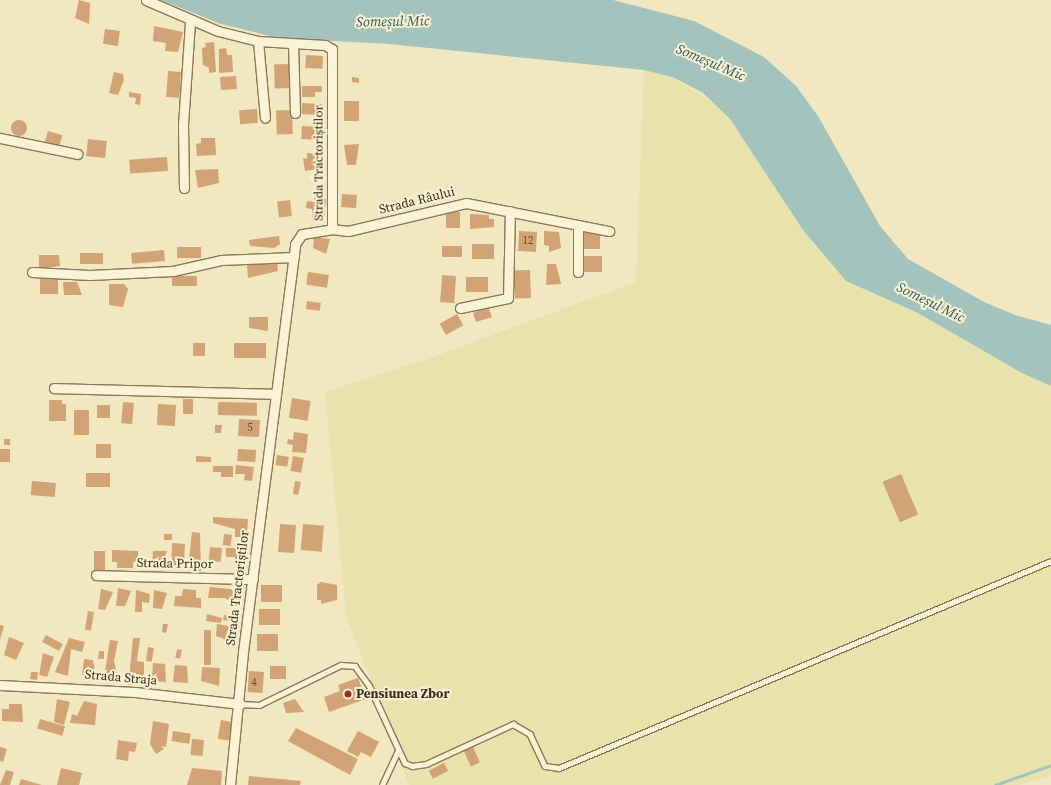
<!DOCTYPE html>
<html>
<head>
<meta charset="utf-8">
<style>
  body { margin:0 }
  #map { position:relative; width:1051px; height:785px; overflow:hidden; background:#f1e7c1; font-family:"Source Serif 4",serif }
  div>[style] { position:absolute }
  [style*='--x'] { left:calc(var(--x)*1px); top:calc(var(--y)*1px); width:calc(var(--w)*1px); rotate:calc(var(--a)*1deg) }
  .farmland>* { inset:0; background:#e8e3ad }
  .water>* { inset:0; background:#a4c3bc }
  .stream>* { height:3px; margin:-1.5px; padding:0 1.5px; transform-origin:1.5px; border-radius:1.5px; background:#a4c3bc }
  .building>* { inset:0; background:#d2a374; transform-origin:0 0 }
  .round { border-radius:50% }
  .roads { filter:drop-shadow(1px 0 #8c7757) drop-shadow(-1px 0 #8c7757) drop-shadow(0 1px #8c7757) drop-shadow(0 -1px #8c7757) }
  .service>* { height:4.5px; margin:-2.25px; padding:0 2.25px; transform-origin:2.25px; border-radius:2.25px; background:#fbf3d5 }
  .minor>* { height:9px; margin:-4.5px; padding:0 4.5px; transform-origin:4.5px; border-radius:4.5px; background:#fbf3d5 }
  .dots>* { width:11px; height:11px; translate:-50% -50%; box-sizing:border-box; border:2px solid #f8f0d1; border-radius:50% }
  span { translate:-50% -50%; white-space:nowrap; text-align:center; line-height:1.15; -webkit-text-stroke:4px #f8f0d1; paint-order:stroke }
  .number-label { font-size:11px; color:#614a32 }
  .number-label span { -webkit-text-stroke-width:0 }
  .street-label { font-size:13px; color:#3b2d1c }
  .poi-label { font-size:13px; color:#3b2d1c; font-weight:700 }
  .left { translate:0 -50%; text-align:left }
  .water-label { font-size:14px; color:#2a5b5c; font-style:italic }
</style>
</head>
<body>
<div id="map">
  <div class="farmland">
    <div style="clip-path:polygon(644px 70px,675px 78px,718px 106px,753px 150px,803px 230px,846px 281px,918px 313px,1022px 373px,1051px 386px,1051px 775px,1019px 785px,409px 785px,346px 615px,325px 392px,425px 360px,636px 282px)"></div>
  </div>
  <div class="water">
    <div style="clip-path:polygon(161px 0,613px 0,694px 21px,764px 57px,796px 86px,818px 116px,880px 226px,908px 259px,984px 302px,1015px 315px,1051px 325px,1051px 386px,1022px 373px,918px 313px,846px 281px,803px 230px,730px 119px,703px 93px,675px 78px,644px 70px,389px 44px,278px 38px,221px 24px)"></div>
  </div>
  <div class="stream">
    <div style="--x:995;--y:785;--w:59;--a:-19.7"></div>
  </div>
  <div class="building">
    <div style="clip-path:polygon(79px 0,90px 3px,89px 24px,75px 18px)"></div>
    <div style="clip-path:polygon(154px 26px,183px 32px,178px 52px,165px 51px,166px 43px,153px 41px)"></div>
    <div style="left:105px;top:29px;width:15px;height:15px;rotate:8deg"></div>
    <div style="clip-path:polygon(214px 42px,216px 72px,209px 73px,209px 68px,203px 65px,202px 48px,206px 47px,205px 43px)"></div>
    <div style="clip-path:polygon(226px 48px,227px 55px,232px 55px,233px 72px,219px 73px,219px 49px)"></div>
    <div style="left:306px;top:55px;width:17px;height:13px;rotate:3deg"></div>
    <div style="left:291px;top:64px;width:24px;height:17px;rotate:88deg"></div>
    <div style="left:168px;top:71px;width:13px;height:26px;rotate:4deg"></div>
    <div style="clip-path:polygon(114px 72px,123px 74px,124px 80px,118px 95px,109px 93px)"></div>
    <div style="left:236px;top:76px;width:13px;height:16px;rotate:86deg"></div>
    <div style="clip-path:polygon(352px 77px,359px 78px,359px 83px,352px 82px)"></div>
    <div style="clip-path:polygon(302px 86px,322px 86px,322px 92px,315px 92px,315px 97px,302px 97px)"></div>
    <div style="clip-path:polygon(129px 92px,141px 94px,140px 105px,135px 104px,136px 98px,129px 97px)"></div>
    <div style="left:344px;top:101px;width:15px;height:20px"></div>
    <div style="left:302px;top:103px;width:20px;height:11px;rotate:3deg"></div>
    <div style="left:257px;top:109px;width:14px;height:18px;rotate:86deg"></div>
    <div style="left:292px;top:110px;width:24px;height:16px;rotate:88deg"></div>
    <div class="round" style="left:11px;top:120px;width:16px;height:16px"></div>
    <div style="left:302px;top:126px;width:19px;height:13px;rotate:3deg"></div>
    <div style="left:48px;top:131px;width:15px;height:13px;rotate:16deg"></div>
    <div style="clip-path:polygon(201px 138px,215px 138px,216px 155px,197px 156px,196px 144px,201px 143px)"></div>
    <div style="left:88px;top:139px;width:19px;height:17px;rotate:6deg"></div>
    <div style="clip-path:polygon(359px 144px,356px 165px,347px 165px,344px 145px)"></div>
    <div style="clip-path:polygon(307px 153px,319px 154px,318px 169px,305px 171px,303px 158px,307px 159px)"></div>
    <div style="left:167px;top:157px;width:14px;height:38px;rotate:86deg"></div>
    <div style="clip-path:polygon(218px 169px,219px 183px,198px 188px,195px 170px)"></div>
    <div style="left:342px;top:194px;width:15px;height:13px;rotate:4deg"></div>
    <div style="clip-path:polygon(314px 198px,326px 199px,324px 218px,319px 218px,319px 222px,313px 221px,312px 209px,306px 208px,307px 201px,314px 202px)"></div>
    <div style="left:290px;top:200px;width:16px;height:13px;rotate:83deg"></div>
    <div style="left:446px;top:212px;width:14px;height:16px"></div>
    <div style="clip-path:polygon(470px 214px,489px 215px,489px 219px,494px 219px,494px 227px,470px 229px)"></div>
    <div style="left:519px;top:231px;width:18px;height:20px;rotate:3deg"></div>
    <div style="clip-path:polygon(544px 231px,559px 232px,561px 248px,549px 252px,549px 246px,544px 245px)"></div>
    <div style="left:584px;top:233px;width:16px;height:16px"></div>
    <div style="clip-path:polygon(279px 236px,280px 244px,274px 248px,250px 246px,249px 240px)"></div>
    <div style="clip-path:polygon(314px 237px,330px 239px,326px 254px,313px 248px)"></div>
    <div style="left:472px;top:244px;width:22px;height:15px"></div>
    <div style="left:442px;top:246px;width:20px;height:11px"></div>
    <div style="left:201px;top:247px;width:11px;height:24px;rotate:90deg"></div>
    <div style="left:164px;top:250px;width:11px;height:33px;rotate:85deg"></div>
    <div style="left:103px;top:253px;width:11px;height:23px;rotate:90deg"></div>
    <div style="clip-path:polygon(39px 255px,59px 255px,60px 266px,39px 269px)"></div>
    <div style="left:583px;top:256px;width:19px;height:16px"></div>
    <div style="clip-path:polygon(277px 262px,278px 271px,248px 278px,247px 265px)"></div>
    <div style="clip-path:polygon(547px 264px,556px 264px,561px 284px,546px 285px)"></div>
    <div style="left:530px;top:270px;width:28px;height:16px;rotate:88deg"></div>
    <div style="left:308px;top:272px;width:21px;height:13px;rotate:8deg"></div>
    <div style="left:442px;top:275px;width:14px;height:27px;rotate:4deg"></div>
    <div style="left:197px;top:276px;width:10px;height:25px;rotate:90deg"></div>
    <div style="left:466px;top:277px;width:22px;height:15px"></div>
    <div style="left:58px;top:279px;width:15px;height:18px;rotate:90deg"></div>
    <div style="clip-path:polygon(63px 282px,77px 282px,82px 295px,64px 295px)"></div>
    <div style="clip-path:polygon(109px 284px,124px 284px,128px 289px,123px 307px,109px 305px)"></div>
    <div style="left:307px;top:301px;width:14px;height:8px;rotate:8deg"></div>
    <div style="clip-path:polygon(488px 307px,492px 317px,476px 322px,473px 313px)"></div>
    <div style="left:457px;top:314px;width:13px;height:20px;rotate:61deg"></div>
    <div style="clip-path:polygon(249px 317px,268px 317px,268px 331px,249px 328px)"></div>
    <div style="left:193px;top:343px;width:12px;height:13px"></div>
    <div style="left:234px;top:343px;width:32px;height:15px"></div>
    <div style="left:292px;top:398px;width:19px;height:20px;rotate:9deg"></div>
    <div style="left:183px;top:399px;width:10px;height:15px"></div>
    <div style="clip-path:polygon(49px 400px,62px 400px,62px 404px,66px 404px,66px 421px,49px 421px)"></div>
    <div style="left:123px;top:402px;width:11px;height:21px;rotate:5deg"></div>
    <div style="left:218px;top:402px;width:39px;height:13px;rotate:1deg"></div>
    <div style="left:158px;top:404px;width:18px;height:21px;rotate:3deg"></div>
    <div style="left:97px;top:405px;width:13px;height:13px"></div>
    <div style="left:74px;top:410px;width:15px;height:25px"></div>
    <div style="left:239px;top:419px;width:21px;height:17px;rotate:3deg"></div>
    <div style="clip-path:polygon(215px 425px,222px 425px,221px 433px,215px 433px)"></div>
    <div style="clip-path:polygon(294px 432px,308px 434px,306px 453px,292px 452px,293px 445px,287px 444px,288px 439px,293px 440px)"></div>
    <div style="left:4px;top:439px;width:6px;height:6px"></div>
    <div style="left:96px;top:444px;width:15px;height:14px"></div>
    <div style="left:0;top:449px;width:10px;height:13px"></div>
    <div style="left:238px;top:449px;width:18px;height:12px;rotate:3deg"></div>
    <div style="left:277px;top:455px;width:12px;height:10px;rotate:9deg"></div>
    <div style="clip-path:polygon(196px 456px,211px 457px,211px 462px,196px 462px)"></div>
    <div style="left:293px;top:456px;width:11px;height:15px;rotate:10deg"></div>
    <div style="clip-path:polygon(236px 465px,254px 467px,252px 481px,244px 480px,245px 474px,235px 474px)"></div>
    <div style="clip-path:polygon(213px 466px,233px 466px,233px 477px,221px 477px,221px 472px,213px 472px)"></div>
    <div style="left:110px;top:473px;width:14px;height:24px;rotate:90deg"></div>
    <div style="left:901px;top:474px;width:44px;height:20px;rotate:67deg"></div>
    <div style="left:32px;top:481px;width:24px;height:14px;rotate:5deg"></div>
    <div style="clip-path:polygon(295px 481px,301px 482px,298px 495px,293px 494px)"></div>
    <div style="clip-path:polygon(213px 517px,248px 519px,247px 537px,235px 537px,235px 529px,213px 523px)"></div>
    <div style="left:280px;top:524px;width:16px;height:28px;rotate:4deg"></div>
    <div style="left:303px;top:524px;width:21px;height:26px;rotate:5deg"></div>
    <div style="clip-path:polygon(192px 532px,200px 533px,201px 571px,188px 569px)"></div>
    <div style="left:164px;top:534px;width:8px;height:6px"></div>
    <div style="left:224px;top:534px;width:8px;height:11px;rotate:7deg"></div>
    <div style="clip-path:polygon(172px 543px,185px 544px,184px 562px,180px 562px,180px 569px,171px 569px)"></div>
    <div style="left:210px;top:547px;width:12px;height:14px;rotate:5deg"></div>
    <div style="clip-path:polygon(226px 548px,243px 548px,243px 563px,235px 563px,235px 557px,226px 557px)"></div>
    <div style="clip-path:polygon(112px 550px,138px 551px,138px 562px,133px 562px,133px 568px,117px 568px,117px 562px,112px 562px)"></div>
    <div style="left:94px;top:551px;width:11px;height:19px"></div>
    <div style="clip-path:polygon(153px 551px,167px 551px,161px 569px,152px 569px)"></div>
    <div style="clip-path:polygon(321px 582px,337px 585px,337px 600px,321px 604px,321px 600px,317px 600px,317px 585px)"></div>
    <div style="left:261px;top:585px;width:21px;height:17px"></div>
    <div style="clip-path:polygon(210px 587px,240px 590px,238px 606px,229px 605px,226px 598px,208px 598px)"></div>
    <div style="clip-path:polygon(118px 588px,131px 591px,125px 606px,116px 606px)"></div>
    <div style="clip-path:polygon(101px 589px,113px 592px,105px 610px,98px 609px)"></div>
    <div style="clip-path:polygon(183px 589px,196px 590px,196px 598px,201px 598px,201px 608px,174px 606px,175px 596px,182px 596px)"></div>
    <div style="clip-path:polygon(136px 590px,150px 594px,149px 603px,142px 602px,142px 612px,135px 612px)"></div>
    <div style="clip-path:polygon(154px 590px,167px 593px,162px 609px,153px 608px)"></div>
    <div style="left:259px;top:609px;width:21px;height:16px"></div>
    <div style="left:88px;top:611px;width:6px;height:19px;rotate:9deg"></div>
    <div style="clip-path:polygon(207px 614px,222px 618px,221px 623px,206px 621px)"></div>
    <div style="clip-path:polygon(224px 615px,230px 616px,230px 621px,223px 620px)"></div>
    <div style="clip-path:polygon(163px 624px,168px 624px,166px 633px,162px 632px)"></div>
    <div style="clip-path:polygon(217px 624px,235px 627px,233px 642px,216px 636px)"></div>
    <div style="clip-path:polygon(0 625px,4px 626px,0 640px)"></div>
    <div style="left:204px;top:630px;width:7px;height:35px"></div>
    <div style="left:257px;top:634px;width:21px;height:17px"></div>
    <div style="left:46px;top:635px;width:19px;height:8px;rotate:28deg"></div>
    <div style="clip-path:polygon(9px 637px,24px 643px,16px 660px,4px 655px)"></div>
    <div style="clip-path:polygon(69px 638px,85px 642px,82px 652px,71px 649px,68px 676px,55px 672px)"></div>
    <div style="clip-path:polygon(133px 638px,140px 638px,137px 661px,144px 662px,144px 680px,129px 678px)"></div>
    <div style="clip-path:polygon(110px 640px,118px 641px,114px 661px,118px 678px,104px 677px)"></div>
    <div style="left:148px;top:647px;width:6px;height:14px;rotate:9deg"></div>
    <div style="left:177px;top:649px;width:5px;height:9px;rotate:11deg"></div>
    <div style="clip-path:polygon(99px 651px,104px 651px,104px 659px,98px 659px)"></div>
    <div style="clip-path:polygon(43px 653px,54px 657px,47px 677px,39px 675px)"></div>
    <div style="clip-path:polygon(84px 659px,93px 660px,96px 677px,82px 675px)"></div>
    <div style="clip-path:polygon(153px 663px,165px 664px,166px 682px,152px 681px)"></div>
    <div style="clip-path:polygon(175px 665px,187px 666px,188px 683px,173px 682px)"></div>
    <div style="left:270px;top:666px;width:16px;height:13px"></div>
    <div style="clip-path:polygon(202px 667px,220px 668px,219px 686px,201px 681px)"></div>
    <div style="left:249px;top:671px;width:15px;height:21px;rotate:4deg"></div>
    <div style="clip-path:polygon(31px 672px,38px 672px,37px 680px,30px 679px)"></div>
    <div style="clip-path:polygon(358px 678px,366px 699px,329px 712px,324px 697px,340px 691px,338px 685px)"></div>
    <div style="clip-path:polygon(57px 699px,70px 702px,64px 725px,54px 722px)"></div>
    <div style="clip-path:polygon(295px 699px,304px 712px,286px 713px,283px 703px)"></div>
    <div style="clip-path:polygon(84px 701px,97px 704px,95px 725px,70px 723px,72px 714px,77px 716px)"></div>
    <div style="clip-path:polygon(9px 704px,22px 704px,23px 722px,2px 721px,2px 709px,9px 709px)"></div>
    <div style="left:40px;top:719px;width:26px;height:10px;rotate:16deg"></div>
    <div style="left:221px;top:720px;width:11px;height:19px;rotate:10deg"></div>
    <div style="clip-path:polygon(153px 721px,169px 724px,166px 747px,161px 746px,164px 749px,156px 754px,150px 744px)"></div>
    <div style="clip-path:polygon(296px 728px,358px 759px,350px 775px,288px 741px)"></div>
    <div style="left:173px;top:731px;width:18px;height:10px;rotate:9deg"></div>
    <div style="clip-path:polygon(358px 731px,379px 742px,371px 757px,361px 752px,358px 757px,347px 751px)"></div>
    <div style="left:192px;top:739px;width:12px;height:16px;rotate:5deg"></div>
    <div style="clip-path:polygon(118px 740px,137px 743px,135px 752px,129px 751px,128px 761px,116px 759px)"></div>
    <div style="clip-path:polygon(0 747px,7px 749px,3px 762px,0 761px)"></div>
    <div style="left:473px;top:747px;width:17px;height:10px;rotate:66deg"></div>
    <div style="left:444px;top:763px;width:9px;height:17px;rotate:63deg"></div>
    <div style="clip-path:polygon(61px 768px,82px 773px,79px 785px,57px 785px)"></div>
    <div style="clip-path:polygon(192px 768px,222px 771px,221px 785px,187px 785px)"></div>
    <div style="clip-path:polygon(6px 770px,14px 772px,10px 785px,0 785px)"></div>
    <div style="clip-path:polygon(249px 776px,301px 781px,300px 785px,248px 785px)"></div>
    <div style="clip-path:polygon(21px 779px,42px 785px,19px 785px)"></div>
  </div>
  <div class="roads">
    <div class="service">
      <div style="--x:240;--y:704;--w:19;--a:3"></div>
      <div style="--x:259;--y:705;--w:91;--a:-26"></div>
      <div style="--x:341;--y:665;--w:14;--a:4"></div>
      <div style="--x:355;--y:666;--w:24;--a:54"></div>
      <div style="--x:369;--y:685;--w:86;--a:65.2"></div>
      <div style="--x:405;--y:763;--w:8;--a:23"></div>
      <div style="--x:412;--y:766;--w:14;--a:-8"></div>
      <div style="--x:426;--y:764;--w:96;--a:-24.7"></div>
      <div style="--x:513;--y:724;--w:20;--a:30"></div>
      <div style="--x:530;--y:734;--w:35;--a:65"></div>
      <div style="--x:545;--y:766;--w:14;--a:8"></div>
      <div style="--x:559;--y:768;--w:534;--a:-22.82"></div>
      <div style="--x:382;--y:785;--w:38;--a:-65"></div>
    </div>
    <div class="minor">
      <div style="--x:146;--y:0;--w:78;--a:23.3"></div>
      <div style="--x:218;--y:31;--w:41;--a:14"></div>
      <div style="--x:258;--y:41;--w:67;--a:3.4"></div>
      <div style="--x:325;--y:45;--w:8;--a:30"></div>
      <div style="--x:332;--y:49;--w:180;--a:90"></div>
      <div style="--x:258;--y:41;--w:77;--a:84.8"></div>
      <div style="--x:293;--y:44;--w:69;--a:88.3"></div>
      <div style="--x:0;--y:138;--w:79;--a:11.7"></div>
      <div style="--x:184;--y:188;--w:63;--a:-90.9"></div>
      <div style="--x:183;--y:125;--w:104;--a:-86.1"></div>
      <div style="--x:332;--y:229;--w:16;--a:7"></div>
      <div style="--x:348;--y:231;--w:121;--a:-13.3"></div>
      <div style="--x:466;--y:203;--w:146;--a:11.1"></div>
      <div style="--x:32;--y:272;--w:58;--a:3"></div>
      <div style="--x:90;--y:275;--w:83;--a:-2.8"></div>
      <div style="--x:173;--y:271;--w:49;--a:-12.9"></div>
      <div style="--x:221;--y:260;--w:73;--a:-2.4"></div>
      <div style="--x:578;--y:272;--w:47;--a:-90"></div>
      <div style="--x:460;--y:308;--w:49;--a:-11.8"></div>
      <div style="--x:508;--y:298;--w:87;--a:-88.7"></div>
      <div style="--x:54;--y:388;--w:222;--a:1.5"></div>
      <div style="--x:96;--y:575;--w:157;--a:1.5"></div>
      <div style="--x:0;--y:685;--w:135;--a:3"></div>
      <div style="--x:135;--y:692;--w:106;--a:6.5"></div>
      <div style="--x:230;--y:785;--w:134;--a:-84.4"></div>
      <div style="--x:243;--y:652;--w:411;--a:-82.7"></div>
      <div style="--x:295;--y:244;--w:12;--a:-55"></div>
      <div style="--x:302;--y:234;--w:30;--a:-9"></div>
    </div>
  </div>
  <div class="dots">
    <div style="left:348px;top:694px;background:#a02b22"></div>
  </div>
  <div class="number-label">
    <span style="left:528px;top:241px">12</span>
    <span style="left:250px;top:428px">5</span>
    <span style="left:254px;top:683px">4</span>
  </div>
  <div class="street-label">
    <span style="left:319px;top:163px;rotate:-90deg">Strada Tractoriștilor</span>
    <span style="left:417px;top:201px;rotate:-14deg">Strada Râului</span>
    <span style="left:175px;top:564px;rotate:1deg">Strada Pripor</span>
    <span style="left:238px;top:588px;rotate:-83deg">Strada Tractoriștilor</span>
    <span style="left:121px;top:678px;rotate:5deg">Strada Straja</span>
  </div>
  <div class="poi-label">
    <span class="left" style="left:356px;top:694px">Pensiunea Zbor</span>
  </div>
  <div class="water-label">
    <span style="left:393px;top:21px;rotate:-1deg">Someșul Mic</span>
    <span style="left:711px;top:62px;rotate:23deg">Someșul Mic</span>
    <span style="left:931px;top:302px;rotate:26deg">Someșul Mic</span>
  </div>
</div>
</body>
</html>
